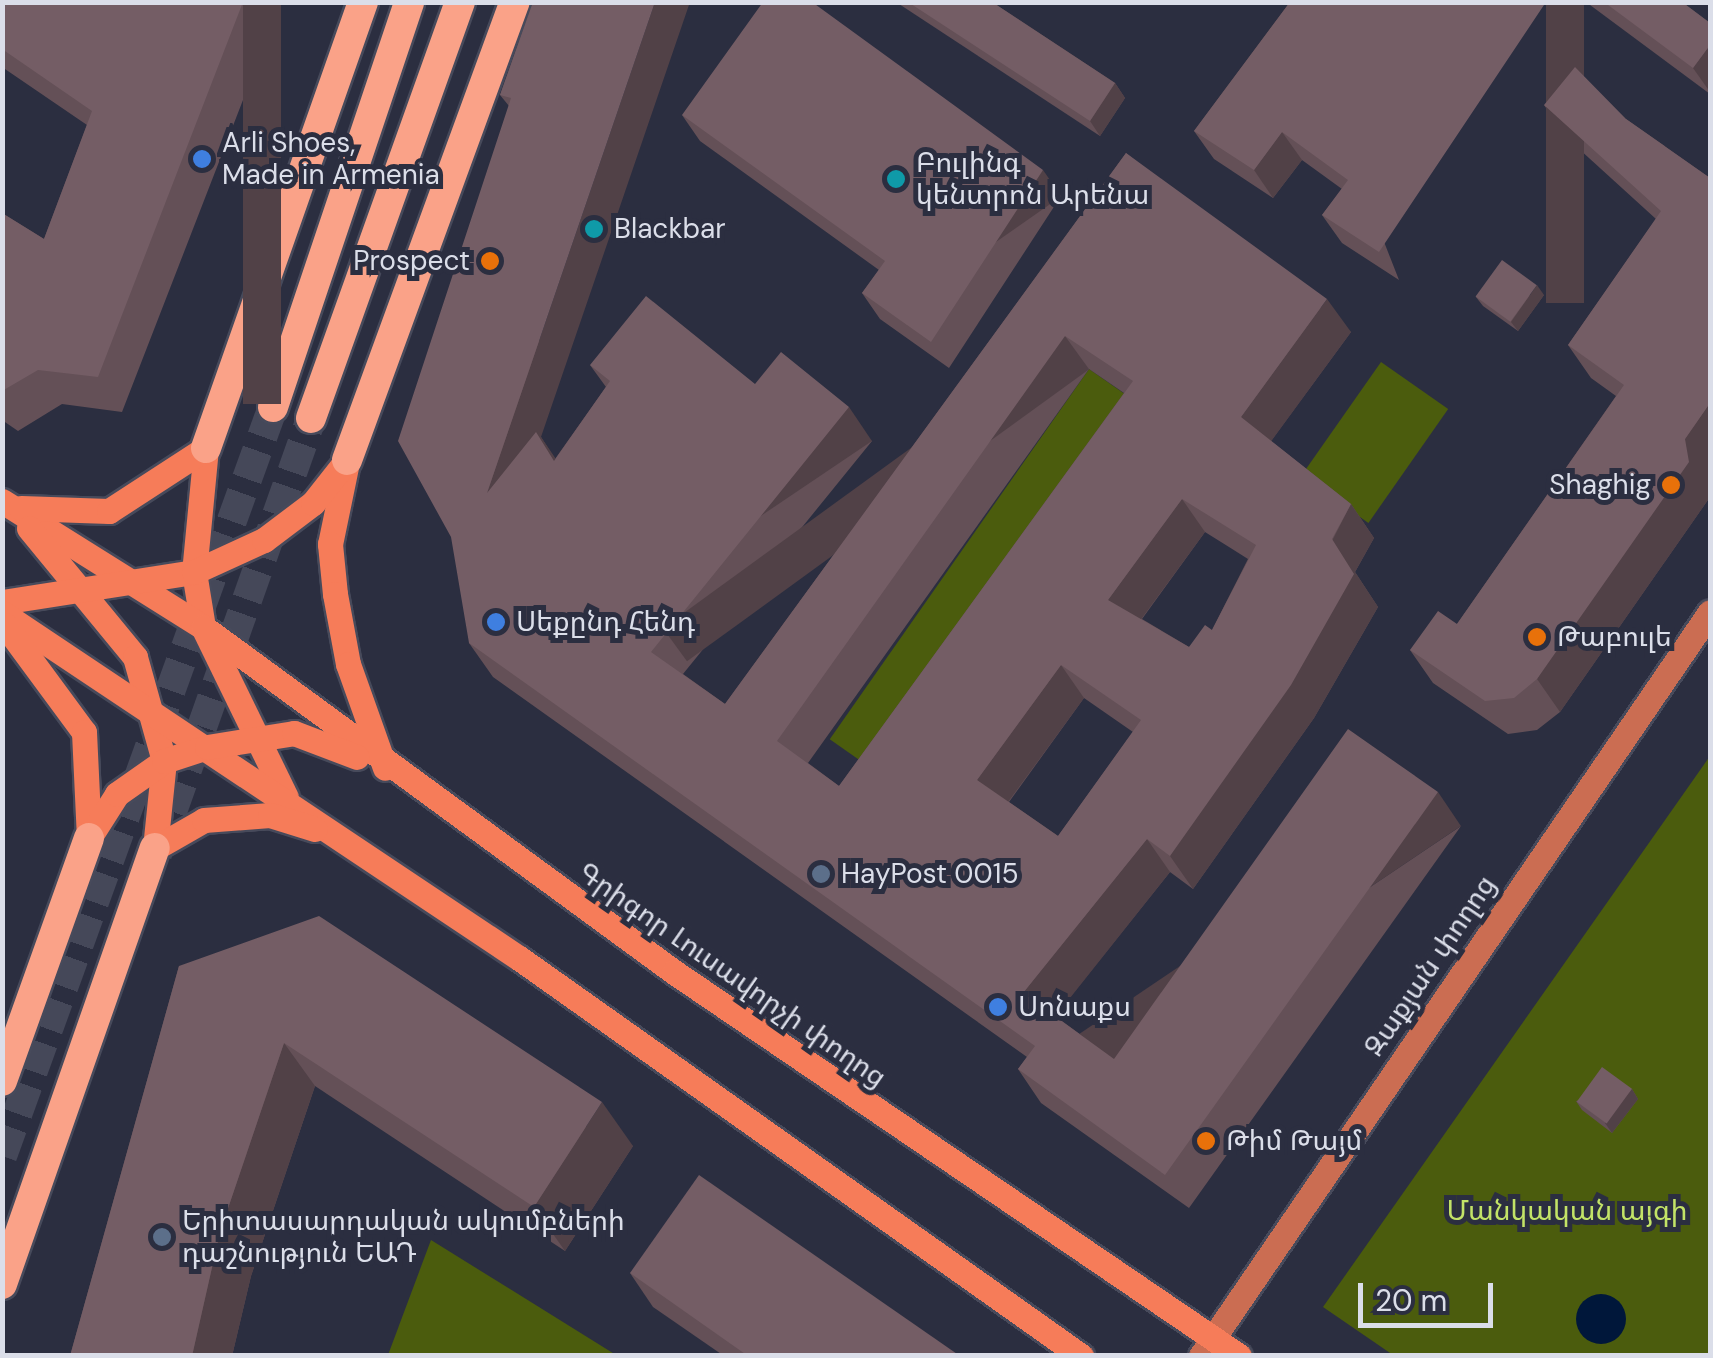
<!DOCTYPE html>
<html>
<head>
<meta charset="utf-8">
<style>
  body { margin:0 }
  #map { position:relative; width:1713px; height:1358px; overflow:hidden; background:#2b2e40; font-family:"DM Sans","Noto Sans Armenian",sans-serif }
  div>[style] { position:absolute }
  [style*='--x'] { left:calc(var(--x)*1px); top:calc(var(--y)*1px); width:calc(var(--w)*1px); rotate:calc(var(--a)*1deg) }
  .green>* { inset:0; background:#4b5c0d; transform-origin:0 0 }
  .water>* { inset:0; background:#00173a }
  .round { border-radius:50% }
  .highway-tunnel>* { height:30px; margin-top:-15px; transform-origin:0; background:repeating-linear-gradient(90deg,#454859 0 30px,transparent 0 45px) }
  .roads { filter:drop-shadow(2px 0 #474a5b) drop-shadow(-2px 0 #474a5b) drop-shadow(0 2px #474a5b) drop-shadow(0 -2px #474a5b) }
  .secondary>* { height:25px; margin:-12.5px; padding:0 12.5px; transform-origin:12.5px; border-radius:12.5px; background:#cb6d52 }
  .primary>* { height:25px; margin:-12.5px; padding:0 12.5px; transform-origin:12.5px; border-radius:12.5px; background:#f67c59 }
  .highway>* { height:30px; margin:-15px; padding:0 15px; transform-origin:15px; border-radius:15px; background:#faa288 }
  .wall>* { inset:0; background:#645057 }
  .shaded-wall>* { inset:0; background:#514147; transform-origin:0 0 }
  .building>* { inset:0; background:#745d65; transform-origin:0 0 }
  .dots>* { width:28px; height:28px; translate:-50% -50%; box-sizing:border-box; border:5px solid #2b2e40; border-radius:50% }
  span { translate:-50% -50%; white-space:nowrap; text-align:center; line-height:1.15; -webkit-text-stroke:10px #2b2e40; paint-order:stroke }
  .poi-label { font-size:28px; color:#dbdee9 }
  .left { translate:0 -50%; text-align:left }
  .right { translate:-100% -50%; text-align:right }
  .street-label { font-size:28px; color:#dbdee9 }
  .park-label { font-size:28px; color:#c3e367 }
  .frame { position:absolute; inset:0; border:5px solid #dbdee9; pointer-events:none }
  .scale { position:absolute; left:1358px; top:1283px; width:135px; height:45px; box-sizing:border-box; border:5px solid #dbdee9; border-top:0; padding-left:12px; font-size:30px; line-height:35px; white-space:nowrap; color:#dbdee9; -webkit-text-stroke:8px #2b2e40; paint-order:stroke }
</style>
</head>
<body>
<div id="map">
  <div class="green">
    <div style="left:1381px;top:362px;width:82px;height:139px;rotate:35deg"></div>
    <div style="left:1089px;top:369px;width:45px;height:452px;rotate:35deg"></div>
    <div style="clip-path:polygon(1710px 756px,1710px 1355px,1393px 1355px,1323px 1307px)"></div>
    <div style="clip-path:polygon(431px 1240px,616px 1355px,388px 1355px)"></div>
  </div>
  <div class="water">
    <div class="round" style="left:1576px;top:1294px;width:50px;height:50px"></div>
  </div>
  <div class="highway-tunnel">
    <div style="--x:157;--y:854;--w:462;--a:-70.5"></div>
    <div style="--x:2;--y:1156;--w:797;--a:-70.11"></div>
  </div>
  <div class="roads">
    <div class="secondary">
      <div style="--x:1201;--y:1356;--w:901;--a:-55.62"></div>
    </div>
    <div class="primary">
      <div style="--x:206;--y:448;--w:125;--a:95.5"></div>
      <div style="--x:194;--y:572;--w:56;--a:80.7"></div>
      <div style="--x:203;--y:627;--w:189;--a:64"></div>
      <div style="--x:346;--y:467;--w:79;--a:101.7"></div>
      <div style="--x:330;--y:544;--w:50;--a:84.3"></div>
      <div style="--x:335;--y:594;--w:71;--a:79.5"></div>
      <div style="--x:348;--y:664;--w:110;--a:70.4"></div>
      <div style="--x:2;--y:501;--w:237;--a:32.1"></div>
      <div style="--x:203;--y:627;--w:584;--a:36.22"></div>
      <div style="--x:674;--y:972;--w:683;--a:34.2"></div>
      <div style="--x:21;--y:508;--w:88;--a:2"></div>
      <div style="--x:109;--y:511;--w:116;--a:-33"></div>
      <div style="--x:29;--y:528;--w:167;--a:50.6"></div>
      <div style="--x:135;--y:657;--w:108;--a:74.4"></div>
      <div style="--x:164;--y:761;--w:87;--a:95.9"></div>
      <div style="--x:2;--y:602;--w:194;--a:-8.9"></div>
      <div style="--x:194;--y:572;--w:77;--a:-24.6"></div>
      <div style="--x:264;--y:540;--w:61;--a:-37.1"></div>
      <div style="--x:313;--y:503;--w:55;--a:-51.7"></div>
      <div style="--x:2;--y:613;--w:622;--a:33.72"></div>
      <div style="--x:519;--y:958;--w:689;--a:35.31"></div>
      <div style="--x:5;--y:625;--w:133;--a:53.6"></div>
      <div style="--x:84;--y:732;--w:106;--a:87.3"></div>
      <div style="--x:89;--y:838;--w:52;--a:-57.5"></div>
      <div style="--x:117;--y:794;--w:57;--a:-35.1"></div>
      <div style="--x:164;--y:761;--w:45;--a:-18"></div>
      <div style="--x:207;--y:747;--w:88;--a:-9.1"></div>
      <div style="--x:294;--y:733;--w:67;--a:20.9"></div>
      <div style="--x:155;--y:848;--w:56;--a:-29.7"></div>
      <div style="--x:204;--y:820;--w:66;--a:-4.3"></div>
      <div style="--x:270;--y:815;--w:47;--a:17.3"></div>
    </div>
    <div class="highway">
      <div style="--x:273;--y:407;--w:427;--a:-71.4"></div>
      <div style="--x:311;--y:418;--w:442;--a:-70.3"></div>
      <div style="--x:206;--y:448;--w:473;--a:-70.6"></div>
      <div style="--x:347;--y:460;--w:488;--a:-69.9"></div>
      <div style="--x:2;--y:1081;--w:258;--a:-70.3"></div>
      <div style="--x:2;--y:1284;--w:462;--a:-70.7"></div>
    </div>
  </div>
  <div class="wall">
    <div style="clip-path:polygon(2px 2px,281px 2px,122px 412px,62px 404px,18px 431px,2px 420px,2px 213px,44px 239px,87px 125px,2px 67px)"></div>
    <div style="clip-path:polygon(evenodd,533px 2px,541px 437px,555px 459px,606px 387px,590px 365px,755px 384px,872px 441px,683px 674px,725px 704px,1126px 153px,1351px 332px,1271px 441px,1351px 504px,1374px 538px,1355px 572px,1378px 607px,1314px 718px,1193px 889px,1170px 872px,1055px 1016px,1114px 1059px,1461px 826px,1189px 1208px,1041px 1103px,1018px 1069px,1027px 1057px,493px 677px,469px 643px,509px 106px,500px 95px,533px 2px,1089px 369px,1124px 393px,839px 786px,808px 763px,1089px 369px,533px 2px,1205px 532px,1248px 559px,1212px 630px,1189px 647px,1142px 619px,1205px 532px,533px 2px,1084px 698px,1133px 732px,1058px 836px,1009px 802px,1084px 698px)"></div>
    <div style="clip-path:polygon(896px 2px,992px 2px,1115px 83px,1125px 98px,1100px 136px)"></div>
    <div style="clip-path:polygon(1290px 2px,1399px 280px,1342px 243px,1322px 215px,1342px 189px,1302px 160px,1273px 198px,1214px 159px,1194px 131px)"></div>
    <div style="clip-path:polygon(1586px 2px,1682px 2px,1710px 23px,1710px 94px)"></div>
    <div style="clip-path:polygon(1544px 105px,1626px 119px,1710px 178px,1708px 472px,1710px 497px,1560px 712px,1537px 730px,1508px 734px,1433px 683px,1410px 650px,1457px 624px,1616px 396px,1591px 378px,1568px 345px,1656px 219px,1567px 138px)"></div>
    <div style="clip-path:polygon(682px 115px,1061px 196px,949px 368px,880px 319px,862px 293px,879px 270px,700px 141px)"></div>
    <div style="clip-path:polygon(1544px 295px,1518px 331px,1483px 306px,1476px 297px)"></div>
    <div style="clip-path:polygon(179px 966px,633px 1146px,565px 1251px,315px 1086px,251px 1276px,232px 1356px,70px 1356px)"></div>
    <div style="clip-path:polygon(1632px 1089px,1638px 1099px,1612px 1133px,1582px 1110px,1576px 1101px)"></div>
    <div style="clip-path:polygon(630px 1273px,960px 1356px,724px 1356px,653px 1307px)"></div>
  </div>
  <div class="shaded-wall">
    <div style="left:243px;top:2px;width:38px;height:402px"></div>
    <div style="clip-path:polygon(655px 2px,690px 2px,541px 437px,560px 465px,487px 493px)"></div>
    <div style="left:1546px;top:2px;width:38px;height:301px"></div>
    <div style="clip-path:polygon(1710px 45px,1710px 92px,1693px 68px)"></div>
    <div style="clip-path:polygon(1115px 83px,1125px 98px,1100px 136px,1090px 121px)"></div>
    <div style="clip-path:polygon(1282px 132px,1302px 160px,1273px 198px,1254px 170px)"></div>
    <div style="left:1043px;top:170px;width:32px;height:205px;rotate:55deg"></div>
    <div style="clip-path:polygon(1537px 285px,1544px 295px,1518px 331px,1511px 322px)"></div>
    <div style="clip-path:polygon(1327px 299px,1351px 332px,1264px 451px,1241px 417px)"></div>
    <div style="left:1065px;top:336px;width:41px;height:497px;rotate:54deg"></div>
    <div style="clip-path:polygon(1710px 403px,1710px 468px,1708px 472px,1710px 497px,1560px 712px,1537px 679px,1685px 439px)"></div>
    <div style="left:849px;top:407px;width:41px;height:315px;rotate:56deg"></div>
    <div style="clip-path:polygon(1182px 499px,1205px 532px,1131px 633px,1108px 600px)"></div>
    <div style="clip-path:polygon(1351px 504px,1374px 538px,1355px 572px,1378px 607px,1314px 718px,1193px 889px,1170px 856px)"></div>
    <div style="clip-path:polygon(1061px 665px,1084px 698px,1000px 813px,977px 780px)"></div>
    <div style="left:1438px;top:792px;width:41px;height:470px;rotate:56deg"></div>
    <div style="clip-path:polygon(1147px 839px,1170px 872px,1047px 1027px,1023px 993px)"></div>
    <div style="clip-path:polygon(284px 1043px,315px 1086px,251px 1276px,232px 1356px,192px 1356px,220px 1232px)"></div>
    <div style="clip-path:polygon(1632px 1089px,1638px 1099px,1612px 1133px,1605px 1123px)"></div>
    <div style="clip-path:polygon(602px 1102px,633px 1146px,565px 1251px,534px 1207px)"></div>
  </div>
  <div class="building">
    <div style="clip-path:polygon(2px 2px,243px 2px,98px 377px,38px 370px,2px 391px,2px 213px,44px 239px,92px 111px,2px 49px)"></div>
    <div style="clip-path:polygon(evenodd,533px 2px,655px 2px,487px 493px,536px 432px,554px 461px,610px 381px,590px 365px,646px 296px,755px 384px,781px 352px,849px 407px,651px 652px,725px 704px,1126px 153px,1327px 299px,1241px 417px,1351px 504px,1332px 539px,1354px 574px,1291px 685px,1170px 856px,1147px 839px,1023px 993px,1114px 1059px,1348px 729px,1438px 792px,1165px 1175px,1018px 1069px,1035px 1046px,469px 643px,451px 537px,398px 441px,511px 98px,500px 95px,533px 2px,1065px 336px,1133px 381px,839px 786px,777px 741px,1065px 336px,533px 2px,1182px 499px,1256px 545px,1212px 630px,1205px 625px,1189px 647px,1108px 600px,1182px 499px,533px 2px,1061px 665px,1141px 720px,1058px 836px,977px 780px,1061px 665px)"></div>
    <div style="clip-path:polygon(763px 2px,812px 2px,1043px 170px,931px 342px,862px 293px,885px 261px,682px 115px)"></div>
    <div style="clip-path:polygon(908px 2px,992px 2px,1115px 83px,1090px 121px)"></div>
    <div style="clip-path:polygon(1290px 2px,1546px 2px,1379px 252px,1322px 215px,1348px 180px,1282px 132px,1254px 170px,1194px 131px)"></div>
    <div style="clip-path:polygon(1604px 2px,1682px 2px,1710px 23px,1710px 45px,1693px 68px)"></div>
    <div style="clip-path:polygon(1575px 67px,1626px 119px,1710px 178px,1710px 403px,1685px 439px,1689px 462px,1537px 679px,1514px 698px,1485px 701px,1410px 650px,1438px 611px,1457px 624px,1624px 385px,1568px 345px,1661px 211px,1544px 105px)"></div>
    <div style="left:1502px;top:260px;width:43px;height:45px;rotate:36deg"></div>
    <div style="clip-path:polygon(319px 916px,602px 1102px,534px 1207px,284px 1043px,220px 1232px,192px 1356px,70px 1356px,179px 966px)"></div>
    <div style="left:1602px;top:1067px;width:37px;height:43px;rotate:36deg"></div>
    <div style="clip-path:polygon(699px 1175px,960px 1356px,748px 1356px,630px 1273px)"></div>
  </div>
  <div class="dots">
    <div style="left:202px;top:159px;background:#3f7fe0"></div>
    <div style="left:896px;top:179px;background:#0f9aa8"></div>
    <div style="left:594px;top:229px;background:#0f9aa8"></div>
    <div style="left:490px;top:261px;background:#e8710a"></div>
    <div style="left:1671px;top:485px;background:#e8710a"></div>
    <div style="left:496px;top:622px;background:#3f7fe0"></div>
    <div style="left:1537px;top:637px;background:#e8710a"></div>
    <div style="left:821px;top:874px;background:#5c6f8a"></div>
    <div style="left:998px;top:1007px;background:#3f7fe0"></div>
    <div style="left:1206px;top:1141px;background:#e8710a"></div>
    <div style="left:162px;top:1237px;background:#5c6f8a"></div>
  </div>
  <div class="poi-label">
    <span class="left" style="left:222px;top:159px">Arli Shoes,<br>Made in Armenia</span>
    <span class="left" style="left:916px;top:179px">Բուլինգ<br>կենտրոն Արենա</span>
    <span class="left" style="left:614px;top:229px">Blackbar</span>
    <span class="right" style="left:470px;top:261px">Prospect</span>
    <span class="right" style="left:1651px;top:485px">Shaghig</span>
    <span class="left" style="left:516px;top:622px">Սեքընդ Հենդ</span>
    <span class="left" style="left:1557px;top:637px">Թաբուլե</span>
    <span class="left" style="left:841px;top:874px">HayPost 0015</span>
    <span class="left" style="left:1018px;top:1007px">Սոնաքս</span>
    <span class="left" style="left:1226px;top:1141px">Թիմ Թայմ</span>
    <span class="left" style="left:182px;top:1237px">Երիտասարդական ակումբների<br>դաշնություն ԵԱԴ</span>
  </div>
  <div class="street-label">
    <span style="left:1430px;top:966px;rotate:-56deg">Զաքյան փողոց</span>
    <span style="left:732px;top:975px;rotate:35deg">Գրիգոր Լուսավորչի փողոց</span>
  </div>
  <div class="park-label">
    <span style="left:1567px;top:1211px">Մանկական այգի</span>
  </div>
  <div class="frame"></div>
  <div class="scale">20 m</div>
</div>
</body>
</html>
